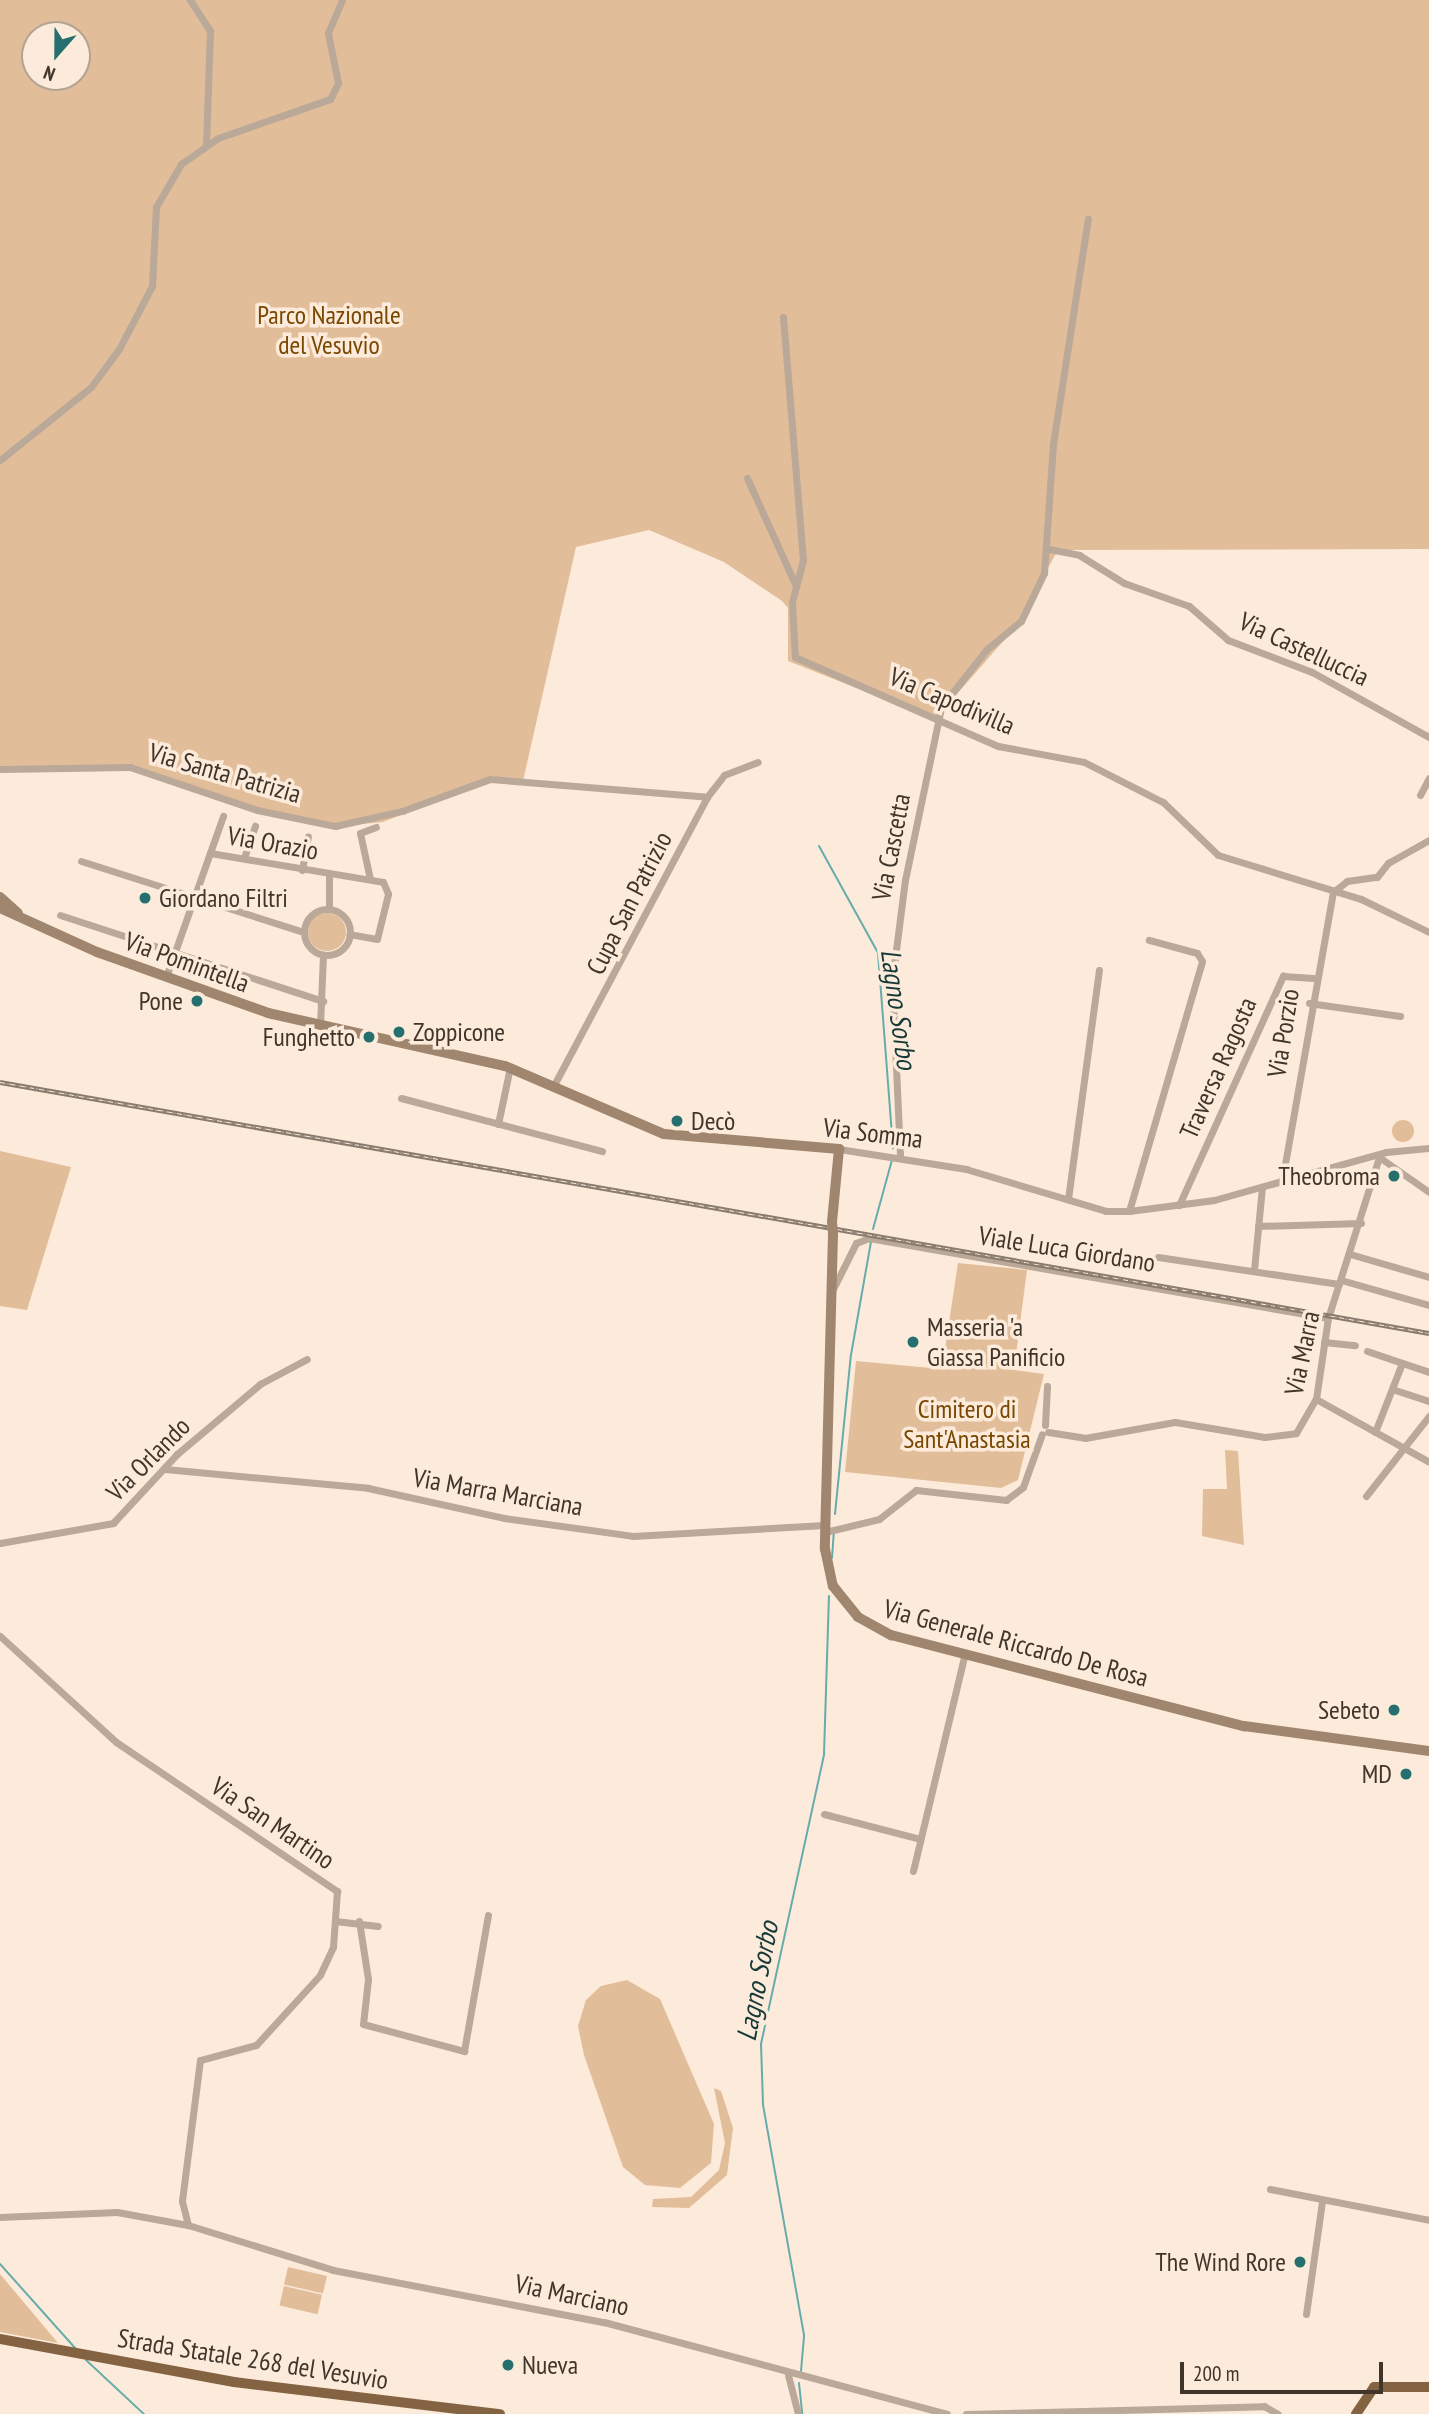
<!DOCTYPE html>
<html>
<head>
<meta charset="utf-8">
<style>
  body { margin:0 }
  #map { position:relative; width:1429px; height:2414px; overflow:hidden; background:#fcebdb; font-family:"PT Sans Narrow",sans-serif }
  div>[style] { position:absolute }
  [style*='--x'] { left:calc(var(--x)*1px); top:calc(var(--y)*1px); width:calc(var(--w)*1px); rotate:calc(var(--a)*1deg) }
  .green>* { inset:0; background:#e2bd99; transform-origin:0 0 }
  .round { border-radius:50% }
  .stream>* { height:2px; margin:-1px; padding:0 1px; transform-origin:1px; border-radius:1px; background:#67acaa }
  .minor>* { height:7px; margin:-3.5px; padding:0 3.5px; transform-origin:3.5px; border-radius:3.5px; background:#baa898 }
  .minor>.ring { margin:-3.5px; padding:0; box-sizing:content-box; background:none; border:7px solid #baa898; border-radius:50% }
  .secondary>* { height:10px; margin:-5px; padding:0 5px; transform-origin:5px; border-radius:5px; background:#a0866e }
  .trunk>* { height:10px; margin:-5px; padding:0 5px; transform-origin:5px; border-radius:5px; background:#846342 }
  .rail>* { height:4.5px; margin-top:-2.25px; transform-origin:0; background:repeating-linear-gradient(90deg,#fcebdb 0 5px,#887b6e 0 10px); box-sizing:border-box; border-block:2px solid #887b6e }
  .secondary-bridge>* { height:10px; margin:-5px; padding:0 5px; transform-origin:5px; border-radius:5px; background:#a0866e }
  .dots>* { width:19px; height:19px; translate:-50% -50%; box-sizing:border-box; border:4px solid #fcebdb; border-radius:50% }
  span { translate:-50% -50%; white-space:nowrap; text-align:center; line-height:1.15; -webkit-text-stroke:7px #fcebdb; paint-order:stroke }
  .park-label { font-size:26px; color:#794701 }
  .street-label { font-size:26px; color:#40352a }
  .poi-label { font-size:26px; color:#40352a }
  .left { translate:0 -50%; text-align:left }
  .right { translate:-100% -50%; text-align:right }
  .water-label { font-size:28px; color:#163938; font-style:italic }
  .north { position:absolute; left:21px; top:21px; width:70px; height:70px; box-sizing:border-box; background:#fcebdb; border:2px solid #b1a294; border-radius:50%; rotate:201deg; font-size:19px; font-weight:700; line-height:28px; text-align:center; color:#40352a }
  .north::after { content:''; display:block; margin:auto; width:24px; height:32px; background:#25706e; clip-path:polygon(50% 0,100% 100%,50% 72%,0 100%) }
  .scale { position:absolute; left:1180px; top:2362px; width:203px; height:32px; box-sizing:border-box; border:4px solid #40352a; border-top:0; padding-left:9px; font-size:21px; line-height:24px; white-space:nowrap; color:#40352a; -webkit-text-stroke:5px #fcebdb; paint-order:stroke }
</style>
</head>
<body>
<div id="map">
  <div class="green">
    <div style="clip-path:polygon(evenodd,0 0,1429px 0,1429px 549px,1058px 550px,1013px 630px,935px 719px,788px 661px,788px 608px,782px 601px,724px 562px,649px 530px,576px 547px,523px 781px,490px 780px,383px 822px,331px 827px,254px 811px,115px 766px,0 770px,0 0,35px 35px,77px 35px,77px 77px,35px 77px,35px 35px)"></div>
    <div class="round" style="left:308px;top:913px;width:38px;height:38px"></div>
    <div class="round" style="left:1392px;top:1120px;width:22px;height:22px"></div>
    <div style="clip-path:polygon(0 1151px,71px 1167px,27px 1310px,0 1306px)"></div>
    <div style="clip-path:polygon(958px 1263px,1027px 1270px,1014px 1370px,1044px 1374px,1018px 1480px,1001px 1488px,845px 1472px,856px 1361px,942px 1369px)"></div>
    <div style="clip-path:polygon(1225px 1450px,1238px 1451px,1244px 1545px,1202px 1536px,1203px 1489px,1227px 1489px)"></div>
    <div style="clip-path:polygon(627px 1980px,660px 1999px,714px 2124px,711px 2163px,680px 2188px,645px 2185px,623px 2167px,584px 2055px,578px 2026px,586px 2000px,601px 1986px)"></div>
    <div style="clip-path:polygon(714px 2088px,721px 2091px,733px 2128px,727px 2175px,689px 2208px,652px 2207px,653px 2199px,691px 2197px,719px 2170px,725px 2143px)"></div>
    <div style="left:288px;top:2267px;width:40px;height:18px;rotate:13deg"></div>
    <div style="clip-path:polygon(0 2274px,58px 2343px,0 2332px)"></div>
    <div style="left:284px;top:2286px;width:39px;height:20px;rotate:13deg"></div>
  </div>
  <div class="stream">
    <div style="--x:819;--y:846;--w:122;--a:61.1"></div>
    <div style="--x:878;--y:953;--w:196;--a:85.6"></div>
    <div style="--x:873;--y:1229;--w:72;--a:-74.6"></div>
    <div style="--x:835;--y:1514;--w:160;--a:-84.3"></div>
    <div style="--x:851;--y:1355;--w:115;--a:-80"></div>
    <div style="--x:832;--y:1558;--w:26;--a:-86"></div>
    <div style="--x:0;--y:2264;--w:113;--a:48.2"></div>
    <div style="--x:86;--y:2360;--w:79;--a:43"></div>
    <div style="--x:801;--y:2371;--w:36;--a:-85"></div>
    <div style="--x:804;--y:2335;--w:235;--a:-100.1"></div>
    <div style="--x:763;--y:2104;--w:60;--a:-91.9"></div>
    <div style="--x:761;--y:2044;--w:297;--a:-77.7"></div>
    <div style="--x:824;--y:1754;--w:158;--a:-88.2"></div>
    <div style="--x:799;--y:2383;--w:31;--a:84"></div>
  </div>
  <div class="minor">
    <div style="--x:190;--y:0;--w:37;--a:57"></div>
    <div style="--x:210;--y:31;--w:114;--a:92"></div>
    <div style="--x:783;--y:317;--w:244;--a:85.3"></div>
    <div style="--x:803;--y:560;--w:43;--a:104.7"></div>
    <div style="--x:792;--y:602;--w:55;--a:86.9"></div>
    <div style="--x:795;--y:657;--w:222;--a:23.7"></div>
    <div style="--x:998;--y:746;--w:87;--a:10.5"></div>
    <div style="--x:1084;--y:762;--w:89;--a:26.9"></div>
    <div style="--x:1163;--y:802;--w:76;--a:43.9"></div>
    <div style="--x:1218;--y:855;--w:150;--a:17.1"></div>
    <div style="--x:1361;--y:899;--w:76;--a:25.9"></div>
    <div style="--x:0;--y:460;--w:117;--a:-38.7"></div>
    <div style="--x:91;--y:387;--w:47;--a:-53.6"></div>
    <div style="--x:119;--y:349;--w:71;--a:-62.4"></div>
    <div style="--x:152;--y:286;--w:79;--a:-87.1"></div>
    <div style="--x:156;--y:207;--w:50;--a:-59.8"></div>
    <div style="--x:181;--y:164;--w:45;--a:-35.1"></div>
    <div style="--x:218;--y:138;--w:119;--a:-19.2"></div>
    <div style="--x:330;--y:99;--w:18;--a:-63"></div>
    <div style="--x:338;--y:83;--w:51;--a:-101.3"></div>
    <div style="--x:328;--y:33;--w:36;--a:-67"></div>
    <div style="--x:747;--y:478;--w:119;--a:65.6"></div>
    <div style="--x:1049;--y:549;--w:31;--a:11"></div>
    <div style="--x:1079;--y:555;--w:53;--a:31.9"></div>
    <div style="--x:1124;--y:583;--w:69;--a:19.5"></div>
    <div style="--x:1189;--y:606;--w:52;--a:41.1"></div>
    <div style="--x:1228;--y:640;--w:90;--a:20.9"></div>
    <div style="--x:1312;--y:672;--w:134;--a:29.1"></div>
    <div style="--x:0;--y:769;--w:130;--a:-0.9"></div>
    <div style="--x:130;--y:767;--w:134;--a:18.7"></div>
    <div style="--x:257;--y:810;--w:80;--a:11.6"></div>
    <div style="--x:335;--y:826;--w:69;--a:-12.6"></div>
    <div style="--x:402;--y:811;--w:94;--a:-20"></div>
    <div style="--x:490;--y:779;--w:218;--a:4.7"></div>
    <div style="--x:1420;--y:795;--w:19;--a:-62"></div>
    <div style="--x:210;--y:853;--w:175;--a:9.5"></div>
    <div style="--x:383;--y:882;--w:13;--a:67"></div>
    <div style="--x:388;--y:894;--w:46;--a:103.7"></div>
    <div style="--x:377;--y:939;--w:28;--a:-170"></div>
    <div style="--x:245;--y:855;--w:31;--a:-71"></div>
    <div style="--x:81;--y:861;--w:234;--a:17.7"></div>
    <div style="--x:302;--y:870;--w:34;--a:-80"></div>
    <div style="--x:329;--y:875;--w:34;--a:90"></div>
    <div style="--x:370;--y:879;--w:47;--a:-102.3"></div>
    <div style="--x:360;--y:833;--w:17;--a:-21"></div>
    <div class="ring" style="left:304px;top:909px;width:39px;height:39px"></div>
    <div style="--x:60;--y:915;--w:277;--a:18.1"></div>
    <div style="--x:166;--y:977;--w:171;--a:-70.5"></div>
    <div style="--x:1309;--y:1003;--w:92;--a:8.1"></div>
    <div style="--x:320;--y:1026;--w:71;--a:-87.6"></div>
    <div style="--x:554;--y:1085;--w:326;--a:-62"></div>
    <div style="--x:707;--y:797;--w:28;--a:-52"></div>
    <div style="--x:724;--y:775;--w:36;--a:-21"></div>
    <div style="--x:401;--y:1098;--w:208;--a:14.8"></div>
    <div style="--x:498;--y:1124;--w:58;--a:-78.1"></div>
    <div style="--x:839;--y:1149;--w:129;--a:8.9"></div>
    <div style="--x:966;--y:1169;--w:146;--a:16.7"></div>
    <div style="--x:1106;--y:1211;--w:23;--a:0"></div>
    <div style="--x:1129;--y:1211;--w:86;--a:-7.4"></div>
    <div style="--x:1214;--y:1200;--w:179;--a:-15.6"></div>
    <div style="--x:1386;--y:1152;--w:43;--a:-5.3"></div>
    <div style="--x:900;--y:1155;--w:174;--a:-92.6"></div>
    <div style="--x:892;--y:981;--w:102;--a:-82.7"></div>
    <div style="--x:905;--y:880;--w:177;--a:-78.2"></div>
    <div style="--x:941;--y:707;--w:74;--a:-51.6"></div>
    <div style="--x:987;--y:649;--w:44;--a:-39.5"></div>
    <div style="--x:1021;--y:621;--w:53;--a:-64.4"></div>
    <div style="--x:1044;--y:573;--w:129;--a:-86"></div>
    <div style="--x:1053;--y:444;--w:228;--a:-81.2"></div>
    <div style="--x:1379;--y:1157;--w:61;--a:35"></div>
    <div style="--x:1282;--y:1181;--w:293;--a:-80"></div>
    <div style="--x:1333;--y:892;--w:18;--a:-38"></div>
    <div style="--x:1347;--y:881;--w:30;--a:-8"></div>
    <div style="--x:1377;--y:877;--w:18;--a:-52"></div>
    <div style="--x:1388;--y:863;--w:47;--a:-29.3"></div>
    <div style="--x:1068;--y:1199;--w:231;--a:-82.3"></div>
    <div style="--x:1179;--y:1205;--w:252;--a:-65.6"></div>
    <div style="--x:1283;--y:976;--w:30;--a:4"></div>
    <div style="--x:1129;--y:1211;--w:260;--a:-73.7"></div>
    <div style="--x:1202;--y:961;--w:9;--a:-122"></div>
    <div style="--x:1197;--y:953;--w:50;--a:-164.8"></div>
    <div style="--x:1258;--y:1226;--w:103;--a:-1.7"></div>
    <div style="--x:1350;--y:1254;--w:82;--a:16.2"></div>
    <div style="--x:1158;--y:1257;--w:183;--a:8.5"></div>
    <div style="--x:1254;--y:1270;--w:83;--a:-84.5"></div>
    <div style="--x:1341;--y:1280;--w:91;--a:15.9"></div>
    <div style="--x:831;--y:1293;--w:56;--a:-63.4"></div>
    <div style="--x:856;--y:1243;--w:14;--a:-21"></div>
    <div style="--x:869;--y:1238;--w:466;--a:9.9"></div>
    <div style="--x:1324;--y:1342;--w:31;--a:6"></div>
    <div style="--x:1367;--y:1351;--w:65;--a:18.7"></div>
    <div style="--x:1392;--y:1389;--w:39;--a:18"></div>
    <div style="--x:1316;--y:1399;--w:129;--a:29.1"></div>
    <div style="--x:1045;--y:1425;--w:39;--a:-87"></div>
    <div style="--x:1048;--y:1432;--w:37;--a:9"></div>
    <div style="--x:1085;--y:1438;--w:91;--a:-10.1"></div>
    <div style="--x:1175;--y:1422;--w:91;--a:9.5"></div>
    <div style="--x:1265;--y:1437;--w:31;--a:-7"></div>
    <div style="--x:1296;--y:1433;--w:39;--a:-60"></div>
    <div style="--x:1316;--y:1399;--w:82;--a:-81.6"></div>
    <div style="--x:1328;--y:1318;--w:169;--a:-72.4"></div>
    <div style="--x:1375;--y:1432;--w:74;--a:-68.6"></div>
    <div style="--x:165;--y:1469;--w:204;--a:5.3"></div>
    <div style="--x:368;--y:1488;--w:139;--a:12.4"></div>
    <div style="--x:504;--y:1518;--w:130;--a:7.9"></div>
    <div style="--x:633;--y:1536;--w:192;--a:-3.3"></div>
    <div style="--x:1366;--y:1496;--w:102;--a:-51.8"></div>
    <div style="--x:825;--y:1532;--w:56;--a:-13.5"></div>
    <div style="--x:879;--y:1519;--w:47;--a:-38.1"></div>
    <div style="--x:916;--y:1490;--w:91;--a:6.3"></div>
    <div style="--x:1006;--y:1500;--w:21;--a:-37"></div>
    <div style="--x:1023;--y:1487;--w:56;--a:-70.3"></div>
    <div style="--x:0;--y:1543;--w:115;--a:-10"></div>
    <div style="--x:113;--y:1523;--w:94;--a:-47.2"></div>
    <div style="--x:177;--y:1454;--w:109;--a:-40.1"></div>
    <div style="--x:260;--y:1384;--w:53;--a:-28"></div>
    <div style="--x:0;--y:1636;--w:157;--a:42.4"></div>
    <div style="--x:116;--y:1742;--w:267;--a:34"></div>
    <div style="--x:337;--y:1891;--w:56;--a:94.1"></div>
    <div style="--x:333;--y:1947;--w:31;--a:115"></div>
    <div style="--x:320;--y:1975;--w:95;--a:132.4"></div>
    <div style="--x:256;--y:2045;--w:58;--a:165"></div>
    <div style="--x:200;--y:2060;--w:142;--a:97.3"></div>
    <div style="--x:182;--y:2201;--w:25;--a:76"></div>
    <div style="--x:824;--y:1814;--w:99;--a:14.6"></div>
    <div style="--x:913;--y:1871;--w:224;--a:-76.6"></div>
    <div style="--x:335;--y:1921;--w:43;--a:6.6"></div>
    <div style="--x:359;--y:1921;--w:59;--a:81.2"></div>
    <div style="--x:368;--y:1979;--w:45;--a:96.3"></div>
    <div style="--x:363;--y:2024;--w:105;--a:15"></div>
    <div style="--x:464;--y:2051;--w:138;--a:-80"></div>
    <div style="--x:1270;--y:2189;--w:162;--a:11"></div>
    <div style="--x:0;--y:2217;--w:117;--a:-2.4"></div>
    <div style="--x:117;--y:2212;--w:72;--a:10.4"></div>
    <div style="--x:188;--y:2225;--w:152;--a:17.2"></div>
    <div style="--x:333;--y:2270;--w:276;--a:10.9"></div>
    <div style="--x:604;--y:2322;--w:355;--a:15"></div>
    <div style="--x:1306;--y:2314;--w:113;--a:-81.9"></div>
    <div style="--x:788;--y:2375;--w:40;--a:75.6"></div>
    <div style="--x:966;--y:2414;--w:298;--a:-1.5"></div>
    <div style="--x:1264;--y:2406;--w:16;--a:30"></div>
  </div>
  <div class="secondary">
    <div style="--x:0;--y:897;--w:24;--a:42"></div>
    <div style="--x:0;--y:908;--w:107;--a:24.4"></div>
    <div style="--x:97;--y:952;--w:182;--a:19.6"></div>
    <div style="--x:268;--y:1013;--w:243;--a:12.6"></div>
    <div style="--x:505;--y:1066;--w:173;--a:23.2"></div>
    <div style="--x:664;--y:1134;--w:176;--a:4.9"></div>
    <div style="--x:839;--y:1149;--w:73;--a:95.5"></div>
    <div style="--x:833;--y:1234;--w:315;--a:91.5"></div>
    <div style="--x:825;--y:1549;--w:38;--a:78"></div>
    <div style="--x:833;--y:1586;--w:40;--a:51"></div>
    <div style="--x:858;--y:1617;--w:38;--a:29"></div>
    <div style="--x:891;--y:1635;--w:365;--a:14.5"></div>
    <div style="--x:1244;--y:1726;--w:187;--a:7.7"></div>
  </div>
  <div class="trunk">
    <div style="--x:0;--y:2339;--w:238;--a:10.4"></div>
    <div style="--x:234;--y:2382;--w:268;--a:6.9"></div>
    <div style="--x:1356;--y:2414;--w:32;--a:-56"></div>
    <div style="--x:1374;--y:2387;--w:55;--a:0"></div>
  </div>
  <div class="rail">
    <div style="--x:0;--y:1082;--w:1451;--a:9.96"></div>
  </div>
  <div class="secondary-bridge">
    <div style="--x:832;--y:1222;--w:12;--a:85"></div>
  </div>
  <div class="dots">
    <div style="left:145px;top:898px;background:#25706e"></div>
    <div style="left:197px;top:1001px;background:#25706e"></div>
    <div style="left:399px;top:1032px;background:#25706e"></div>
    <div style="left:369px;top:1037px;background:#25706e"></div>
    <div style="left:677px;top:1121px;background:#25706e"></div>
    <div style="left:1394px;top:1176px;background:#25706e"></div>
    <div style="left:913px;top:1342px;background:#25706e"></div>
    <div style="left:1394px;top:1710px;background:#25706e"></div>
    <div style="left:1406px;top:1774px;background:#25706e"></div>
    <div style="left:1300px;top:2262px;background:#25706e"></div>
    <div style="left:508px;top:2365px;background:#25706e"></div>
  </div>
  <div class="park-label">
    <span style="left:329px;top:330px">Parco Nazionale<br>del Vesuvio</span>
    <span style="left:967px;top:1424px">Cimitero di<br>Sant'Anastasia</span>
  </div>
  <div class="street-label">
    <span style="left:1304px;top:649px;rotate:25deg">Via Castelluccia</span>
    <span style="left:952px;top:701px;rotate:23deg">Via Capodivilla</span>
    <span style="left:225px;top:773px;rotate:16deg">Via Santa Patrizia</span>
    <span style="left:273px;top:843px;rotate:10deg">Via Orazio</span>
    <span style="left:891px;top:847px;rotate:-79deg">Via Cascetta</span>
    <span style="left:629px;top:903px;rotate:-63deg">Cupa San Patrizio</span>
    <span style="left:187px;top:962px;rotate:20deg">Via Pomintella</span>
    <span style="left:1283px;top:1033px;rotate:-81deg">Via Porzio</span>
    <span style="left:1218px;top:1068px;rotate:-66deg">Traversa Ragosta</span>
    <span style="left:873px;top:1133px;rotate:7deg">Via Somma</span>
    <span style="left:1067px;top:1249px;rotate:9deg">Viale Luca Giordano</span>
    <span style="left:1302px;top:1353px;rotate:-78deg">Via Marra</span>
    <span style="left:148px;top:1459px;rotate:-45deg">Via Orlando</span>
    <span style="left:498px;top:1492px;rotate:10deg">Via Marra Marciana</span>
    <span style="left:1016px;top:1643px;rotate:15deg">Via Generale Riccardo De Rosa</span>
    <span style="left:273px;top:1823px;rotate:34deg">Via San Martino</span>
    <span style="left:572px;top:2295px;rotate:12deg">Via Marciano</span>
    <span style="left:253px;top:2359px;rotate:9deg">Strada Statale 268 del Vesuvio</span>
  </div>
  <div class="poi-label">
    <span class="left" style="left:159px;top:898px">Giordano Filtri</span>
    <span class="right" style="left:183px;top:1001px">Pone</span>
    <span class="left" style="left:413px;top:1032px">Zoppicone</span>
    <span class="right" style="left:355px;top:1037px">Funghetto</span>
    <span class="left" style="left:691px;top:1121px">Decò</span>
    <span class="right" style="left:1380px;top:1176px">Theobroma</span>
    <span class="left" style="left:927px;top:1342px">Masseria 'a<br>Giassa Panificio</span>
    <span class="right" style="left:1380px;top:1710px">Sebeto</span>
    <span class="right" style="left:1392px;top:1774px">MD</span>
    <span class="right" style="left:1286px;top:2262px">The Wind Rore</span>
    <span class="left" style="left:522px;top:2365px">Nueva</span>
  </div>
  <div class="water-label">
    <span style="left:899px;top:1009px;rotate:82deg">Lagno Sorbo</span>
    <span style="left:757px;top:1981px;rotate:-79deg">Lagno Sorbo</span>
  </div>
  <div class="north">N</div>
  <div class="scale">200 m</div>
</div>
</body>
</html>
